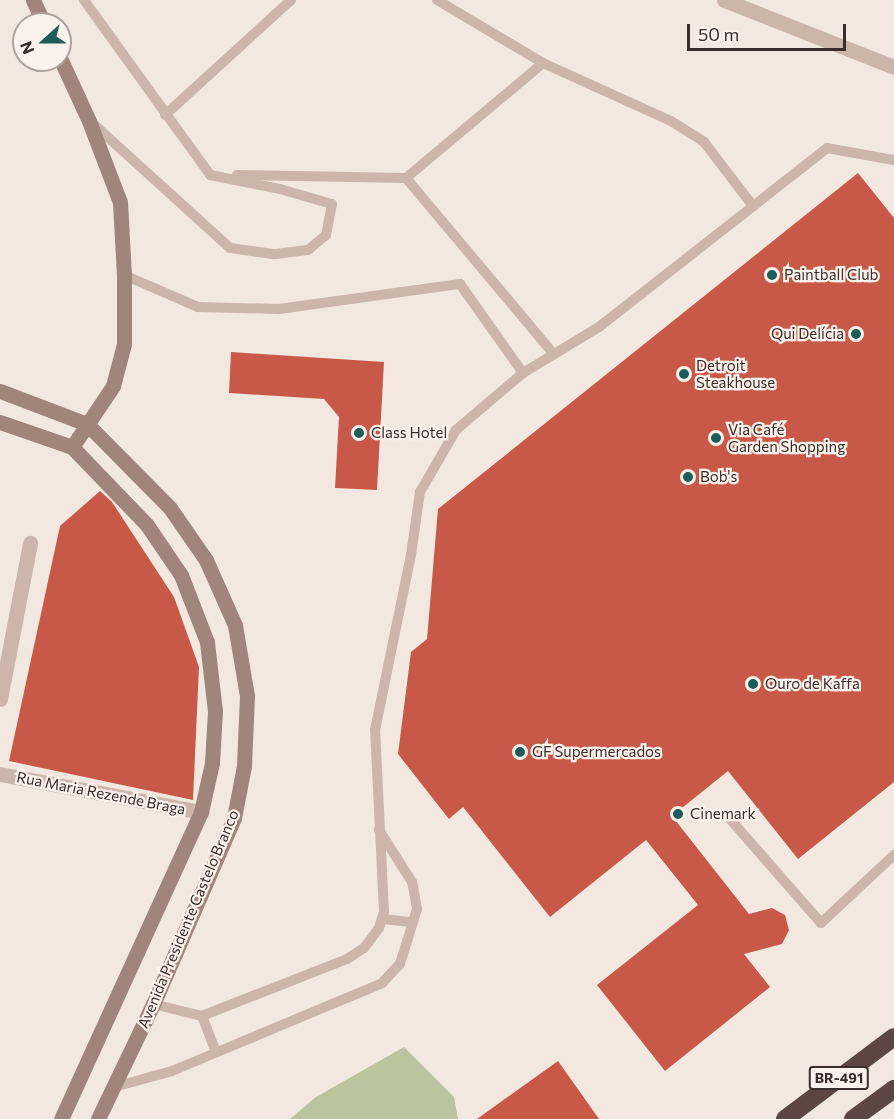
<!DOCTYPE html>
<html>
<head>
<meta charset="utf-8">
<style>
  body { margin:0 }
  #map { position:relative; width:894px; height:1119px; overflow:hidden; background:#f3e8df; font-family:Commissioner,sans-serif }
  div>[style] { position:absolute }
  [style*='--x'] { left:calc(var(--x)*1px); top:calc(var(--y)*1px); width:calc(var(--w)*1px); rotate:calc(var(--a)*1deg) }
  .green>* { inset:0; background:#bbc39f }
  .building>* { inset:0; background:#c85949 }
  .lane>* { height:10px; margin:-5px; padding:0 5px; transform-origin:5px; border-radius:5px; background:#ccb6ab }
  .street>* { height:15px; margin:-7.5px; padding:0 7.5px; transform-origin:7.5px; border-radius:7.5px; background:#ccb6ab }
  .secondary>* { height:15px; margin:-7.5px; padding:0 7.5px; transform-origin:7.5px; border-radius:7.5px; background:#a0857c }
  .highway>* { height:18px; margin:-9px; padding:0 9px; transform-origin:9px; border-radius:9px; background:#5b4641 }
  .dots>* { width:16px; height:16px; translate:-50% -50%; box-sizing:border-box; border:3px solid #fbf2ec; border-radius:50% }
  span { translate:-50% -50%; white-space:nowrap; text-align:center; line-height:1.15; -webkit-text-stroke:4.5px #fbf2ec; paint-order:stroke }
  .shield-label span { padding:2px 4px; background:#fbf2ec; border:2px solid; border-radius:4px; -webkit-text-stroke-width:0 }
  .shield-label { font-size:14px; color:#3a2d2a; font-weight:700 }
  .poi-label { font-size:15px; color:#3a2d2a }
  .left { translate:0 -50%; text-align:left }
  .right { translate:-100% -50%; text-align:right }
  .street-label { font-size:15px; color:#3a2d2a }
  .north { position:absolute; left:12px; top:12px; width:60px; height:60px; box-sizing:border-box; background:#fbf2ec; border:2px solid #aea39e; border-radius:50%; rotate:249deg; font-size:16px; font-weight:700; line-height:24px; text-align:center; color:#3a2d2a }
  .north::after { content:''; display:block; margin:auto; width:21px; height:27px; background:#1e5c59; clip-path:polygon(50% 0,100% 100%,50% 72%,0 100%) }
  .scale { position:absolute; left:687px; top:24px; width:159px; height:27px; box-sizing:border-box; border:3px solid #3a2d2a; border-top:0; padding-left:8px; font-size:18px; line-height:21px; white-space:nowrap; color:#3a2d2a; -webkit-text-stroke:4px #fbf2ec; paint-order:stroke }
</style>
</head>
<body>
<div id="map">
  <div class="green">
    <div style="clip-path:polygon(404px 1047px,454px 1097px,458px 1119px,290px 1119px,316px 1097px)"></div>
  </div>
  <div class="building">
    <div style="clip-path:polygon(858px 173px,894px 218px,894px 782px,798px 859px,728px 771px,672px 816px,749px 914px,772px 908px,785px 915px,789px 930px,782px 944px,744px 954px,770px 987px,665px 1071px,597px 985px,698px 905px,646px 840px,550px 917px,463px 807px,449px 819px,398px 754px,411px 652px,427px 639px,438px 509px)"></div>
    <div style="clip-path:polygon(231px 352px,384px 362px,377px 490px,335px 488px,339px 417px,324px 399px,229px 393px)"></div>
    <div style="clip-path:polygon(100px 491px,112px 502px,174px 597px,199px 667px,193px 800px,9px 761px,60px 526px)"></div>
    <div style="clip-path:polygon(558px 1061px,599px 1119px,477px 1119px)"></div>
  </div>
  <div class="lane">
    <div style="--x:84;--y:0;--w:216;--a:54.2"></div>
    <div style="--x:210;--y:175;--w:71;--a:11.3"></div>
    <div style="--x:280;--y:189;--w:54;--a:16.1"></div>
    <div style="--x:332;--y:204;--w:32;--a:101"></div>
    <div style="--x:326;--y:235;--w:23;--a:140"></div>
    <div style="--x:308;--y:250;--w:35;--a:173"></div>
    <div style="--x:273;--y:254;--w:43;--a:-172.1"></div>
    <div style="--x:230;--y:248;--w:186;--a:-137.8"></div>
    <div style="--x:437;--y:0;--w:123;--a:30.7"></div>
    <div style="--x:543;--y:63;--w:141;--a:24.4"></div>
    <div style="--x:671;--y:121;--w:39;--a:32"></div>
    <div style="--x:704;--y:142;--w:81;--a:52.6"></div>
    <div style="--x:165;--y:115;--w:171;--a:-42.4"></div>
    <div style="--x:237;--y:175;--w:169;--a:1"></div>
    <div style="--x:406;--y:178;--w:179;--a:-40"></div>
    <div style="--x:406;--y:178;--w:229;--a:50"></div>
    <div style="--x:124;--y:275;--w:81;--a:23.4"></div>
    <div style="--x:198;--y:307;--w:81;--a:1.4"></div>
    <div style="--x:279;--y:309;--w:183;--a:-7.9"></div>
    <div style="--x:460;--y:284;--w:109;--a:54.7"></div>
    <div style="--x:730;--y:819;--w:138;--a:48.8"></div>
    <div style="--x:821;--y:923;--w:100;--a:-43"></div>
    <div style="--x:382;--y:919;--w:31;--a:6"></div>
    <div style="--x:153;--y:1004;--w:50;--a:13.8"></div>
    <div style="--x:202;--y:1016;--w:156;--a:-21.5"></div>
    <div style="--x:347;--y:959;--w:20;--a:-33"></div>
    <div style="--x:364;--y:948;--w:25;--a:-53"></div>
    <div style="--x:379;--y:928;--w:17;--a:-73"></div>
    <div style="--x:384;--y:912;--w:182;--a:-92.8"></div>
    <div style="--x:375;--y:730;--w:179;--a:-78.4"></div>
    <div style="--x:411;--y:555;--w:64;--a:-81.9"></div>
    <div style="--x:420;--y:492;--w:72;--a:-59.9"></div>
    <div style="--x:456;--y:430;--w:88;--a:-40.4"></div>
    <div style="--x:523;--y:373;--w:89;--a:-31.2"></div>
    <div style="--x:599;--y:327;--w:290;--a:-38.1"></div>
    <div style="--x:827;--y:148;--w:68;--a:10.2"></div>
    <div style="--x:202;--y:1016;--w:39;--a:69"></div>
    <div style="--x:114;--y:1087;--w:60;--a:-15.4"></div>
    <div style="--x:172;--y:1071;--w:228;--a:-22.7"></div>
    <div style="--x:382;--y:983;--w:26;--a:-47"></div>
    <div style="--x:400;--y:964;--w:58;--a:-72.8"></div>
    <div style="--x:417;--y:909;--w:27;--a:-100"></div>
    <div style="--x:412;--y:882;--w:62;--a:-122.4"></div>
  </div>
  <div class="street">
    <div style="--x:724;--y:0;--w:183;--a:21.5"></div>
    <div style="--x:0;--y:699;--w:159;--a:-79.1"></div>
    <div style="--x:0;--y:774;--w:205;--a:10.7"></div>
  </div>
  <div class="secondary">
    <div style="--x:33;--y:0;--w:26;--a:65"></div>
    <div style="--x:60;--y:58;--w:69;--a:65.3"></div>
    <div style="--x:89;--y:121;--w:87;--a:69.1"></div>
    <div style="--x:120;--y:202;--w:73;--a:86.9"></div>
    <div style="--x:124;--y:275;--w:69;--a:90"></div>
    <div style="--x:124;--y:344;--w:43;--a:104.7"></div>
    <div style="--x:113;--y:386;--w:73;--a:123.9"></div>
    <div style="--x:0;--y:391;--w:93;--a:20.8"></div>
    <div style="--x:87;--y:424;--w:118;--a:45.3"></div>
    <div style="--x:170;--y:508;--w:63;--a:55.3"></div>
    <div style="--x:206;--y:560;--w:71;--a:66"></div>
    <div style="--x:235;--y:625;--w:72;--a:80.4"></div>
    <div style="--x:247;--y:696;--w:70;--a:92.5"></div>
    <div style="--x:244;--y:766;--w:53;--a:100.9"></div>
    <div style="--x:234;--y:818;--w:203;--a:113.5"></div>
    <div style="--x:153;--y:1004;--w:127;--a:115.6"></div>
    <div style="--x:0;--y:422;--w:76;--a:19.1"></div>
    <div style="--x:72;--y:447;--w:108;--a:46.1"></div>
    <div style="--x:147;--y:525;--w:60;--a:55.8"></div>
    <div style="--x:181;--y:575;--w:72;--a:68.8"></div>
    <div style="--x:207;--y:642;--w:69;--a:83.4"></div>
    <div style="--x:215;--y:711;--w:52;--a:93.3"></div>
    <div style="--x:212;--y:763;--w:50;--a:102.7"></div>
    <div style="--x:201;--y:812;--w:337;--a:114.5"></div>
  </div>
  <div class="highway">
    <div style="--x:785;--y:1119;--w:136;--a:-37"></div>
    <div style="--x:853;--y:1119;--w:51;--a:-36.2"></div>
  </div>
  <div class="dots">
    <div style="left:772px;top:275px;background:#1e5c59"></div>
    <div style="left:856px;top:334px;background:#1e5c59"></div>
    <div style="left:684px;top:374px;background:#1e5c59"></div>
    <div style="left:359px;top:433px;background:#1e5c59"></div>
    <div style="left:716px;top:438px;background:#1e5c59"></div>
    <div style="left:688px;top:477px;background:#1e5c59"></div>
    <div style="left:753px;top:684px;background:#1e5c59"></div>
    <div style="left:520px;top:752px;background:#1e5c59"></div>
    <div style="left:678px;top:814px;background:#1e5c59"></div>
  </div>
  <div class="shield-label">
    <span style="left:839px;top:1078px">BR-491</span>
  </div>
  <div class="poi-label">
    <span class="left" style="left:784px;top:275px">Paintball Club</span>
    <span class="right" style="left:844px;top:334px">Qui Delícia</span>
    <span class="left" style="left:696px;top:374px">Detroit<br>Steakhouse</span>
    <span class="left" style="left:728px;top:438px">Via Café<br>Garden Shopping</span>
    <span class="left" style="left:371px;top:433px">Class Hotel</span>
    <span class="left" style="left:700px;top:477px">Bob's</span>
    <span class="left" style="left:765px;top:684px">Ouro de Kaffa</span>
    <span class="left" style="left:532px;top:752px">GF Supermercados</span>
    <span class="left" style="left:690px;top:814px">Cinemark</span>
  </div>
  <div class="street-label">
    <span style="left:101px;top:793px;rotate:11deg">Rua Maria Rezende Braga</span>
    <span style="left:188px;top:919px;rotate:-67deg">Avenida Presidente Castelo Branco</span>
  </div>
  <div class="north">N</div>
  <div class="scale">50 m</div>
</div>
</body>
</html>
